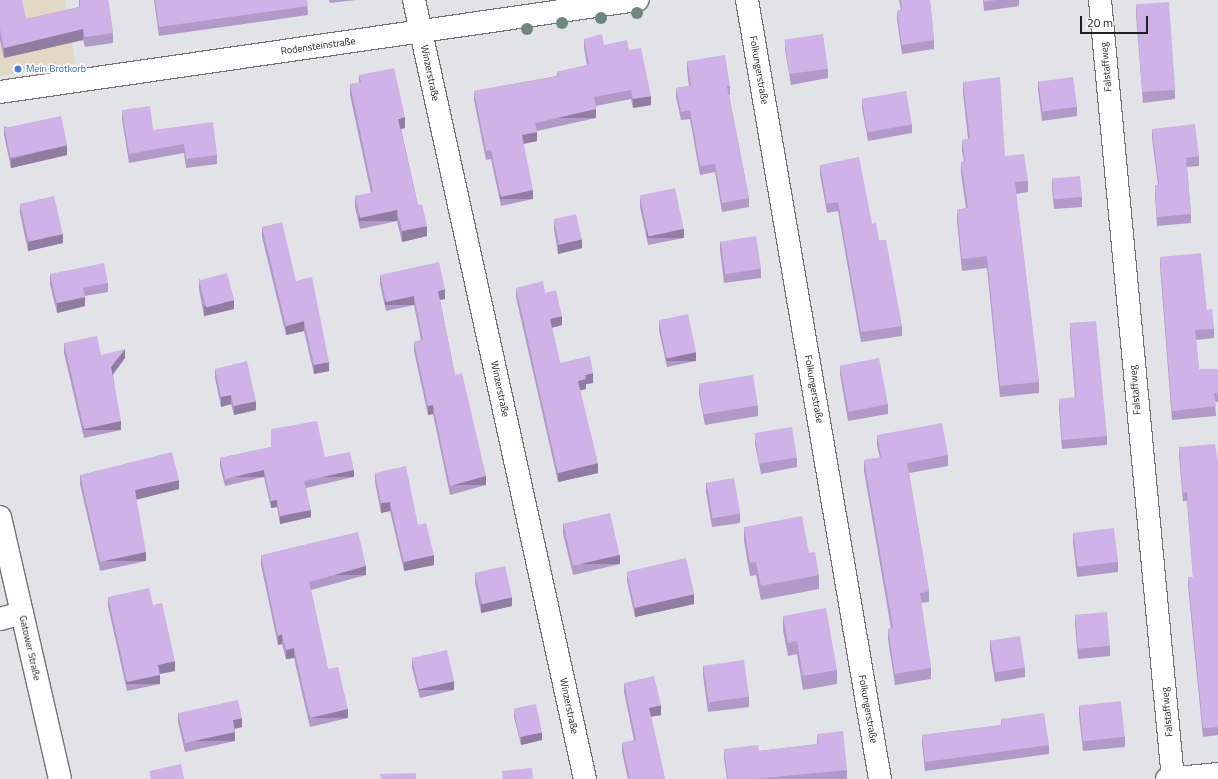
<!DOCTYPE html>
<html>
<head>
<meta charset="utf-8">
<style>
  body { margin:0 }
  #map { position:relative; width:1218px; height:779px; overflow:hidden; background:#e2e3e6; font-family:"Titillium Web",sans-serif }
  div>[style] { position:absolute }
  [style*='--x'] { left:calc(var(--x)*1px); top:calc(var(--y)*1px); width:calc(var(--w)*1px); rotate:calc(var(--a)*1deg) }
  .commercial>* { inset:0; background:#e1d9c4 }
  .roads { filter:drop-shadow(1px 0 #717275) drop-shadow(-1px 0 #717275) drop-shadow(0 1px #717275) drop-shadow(0 -1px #717275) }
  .minor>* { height:22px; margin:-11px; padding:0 11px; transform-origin:11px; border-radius:11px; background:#fff }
  .secondary>* { height:22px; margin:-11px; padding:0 11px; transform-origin:11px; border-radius:11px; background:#fff }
  .trees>* { width:12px; height:12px; margin:-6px; border-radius:50%; background:#6d877b }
  .wall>* { inset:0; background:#b29ac8 }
  .shaded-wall>* { inset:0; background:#917da2; transform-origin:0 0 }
  .building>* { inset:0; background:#cfb3e8; transform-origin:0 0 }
  .dots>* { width:11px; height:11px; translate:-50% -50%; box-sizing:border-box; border:2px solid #fff; border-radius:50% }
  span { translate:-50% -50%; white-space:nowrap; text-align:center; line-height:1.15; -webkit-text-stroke:3px #fff; paint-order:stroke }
  .street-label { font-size:10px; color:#202021 }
  .shop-label { font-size:10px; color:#366cbe }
  .left { translate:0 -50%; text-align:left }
  .scale { position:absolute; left:1080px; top:16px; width:68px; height:18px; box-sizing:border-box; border:2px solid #202021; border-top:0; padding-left:5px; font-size:12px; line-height:14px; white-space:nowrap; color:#202021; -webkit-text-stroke:3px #fff; paint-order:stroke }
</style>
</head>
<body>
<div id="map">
  <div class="commercial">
    <div style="clip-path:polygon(0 0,65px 0,75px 64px,0 76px)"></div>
  </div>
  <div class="roads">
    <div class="minor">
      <div style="--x:414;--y:0;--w:798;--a:77.62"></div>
      <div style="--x:747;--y:0;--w:790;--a:80.31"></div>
      <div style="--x:1100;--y:0;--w:782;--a:84.65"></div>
      <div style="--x:0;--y:92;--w:644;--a:-8.22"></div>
      <div style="--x:0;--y:619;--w:23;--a:-15"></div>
      <div style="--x:1167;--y:779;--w:51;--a:-5.6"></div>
    </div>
    <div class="secondary">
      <div style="--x:0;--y:517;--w:269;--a:77.1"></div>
    </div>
  </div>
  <div class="trees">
    <div style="left:637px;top:13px"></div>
    <div style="left:601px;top:18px"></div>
    <div style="left:562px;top:23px"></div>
    <div style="left:527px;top:29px"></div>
  </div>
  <div class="wall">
    <div style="clip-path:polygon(0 0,26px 19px,79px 7px,79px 0,108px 0,113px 33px,113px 43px,85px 47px,83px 40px,4px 58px,0 40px)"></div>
    <div style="clip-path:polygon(154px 0,307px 0,308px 15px,159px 36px)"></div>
    <div style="clip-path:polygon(329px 0,356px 0,330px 3px)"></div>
    <div style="clip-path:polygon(899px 0,930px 0,934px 40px,934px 49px,902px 54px,897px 20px,897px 11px,901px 10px)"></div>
    <div style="clip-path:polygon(983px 0,1019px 0,1019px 6px,984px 11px)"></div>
    <div style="clip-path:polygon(1136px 4px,1175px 90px,1175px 99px,1143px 103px,1136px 14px)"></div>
    <div style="clip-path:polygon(584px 39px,604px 45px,629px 50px,651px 105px,633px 108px,631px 99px,596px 106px,596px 118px,537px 131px,537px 141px,523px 144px,533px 199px,501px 206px,491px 159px,486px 160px,474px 100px,474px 91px,557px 76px,557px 72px,587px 65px,584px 48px)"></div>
    <div style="clip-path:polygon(785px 41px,828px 69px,828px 78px,791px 85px,785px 50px)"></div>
    <div style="clip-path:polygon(687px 61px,730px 86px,730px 95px,729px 95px,749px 198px,749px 207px,722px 212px,715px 172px,700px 175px,690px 119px,681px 120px,676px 97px,676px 88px,689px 86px,687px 70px)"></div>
    <div style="clip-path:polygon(359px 75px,405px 128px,401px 129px,418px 205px,427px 236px,402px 242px,397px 221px,360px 229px,355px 207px,355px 196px,371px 193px,350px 95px,350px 84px,359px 83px)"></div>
    <div style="clip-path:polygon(1038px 81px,1077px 107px,1077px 116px,1042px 121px,1038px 90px)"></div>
    <div style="clip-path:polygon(963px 82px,1005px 156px,1028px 181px,1028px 192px,1016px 194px,1039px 382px,1039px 393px,1000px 397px,987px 268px,962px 271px,957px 221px,957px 210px,966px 208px,961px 173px,961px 162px,964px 161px,962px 151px,962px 140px,968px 139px,963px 93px)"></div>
    <div style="clip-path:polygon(862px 99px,912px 124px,912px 133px,868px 141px,862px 108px)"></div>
    <div style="clip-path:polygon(122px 110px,153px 130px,217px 155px,217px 164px,186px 168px,184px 153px,129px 163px,122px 119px)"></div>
    <div style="clip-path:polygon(4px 126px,67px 155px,11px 168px,4px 135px)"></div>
    <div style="clip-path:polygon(1152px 129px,1199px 156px,1199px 166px,1187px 167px,1191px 214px,1191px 223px,1157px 226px,1155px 195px,1155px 185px,1158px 185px,1152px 138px)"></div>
    <div style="clip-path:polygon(820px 165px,872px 224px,902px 326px,902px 336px,861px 342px,838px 211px,827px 213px,820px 174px)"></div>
    <div style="clip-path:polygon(1052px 179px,1082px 197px,1082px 207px,1054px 209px,1052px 188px)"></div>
    <div style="clip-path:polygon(640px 198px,684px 238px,648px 245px,640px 207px)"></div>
    <div style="clip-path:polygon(20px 204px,63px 243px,28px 251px,20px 213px)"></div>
    <div style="clip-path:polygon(554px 220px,582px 248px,558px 254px,554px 229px)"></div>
    <div style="clip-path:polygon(262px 227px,296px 281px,329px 371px,314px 374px,304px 331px,286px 335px,262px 237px)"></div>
    <div style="clip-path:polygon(720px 241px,761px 269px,761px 278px,724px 283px,720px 250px)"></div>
    <div style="clip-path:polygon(1160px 257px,1207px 310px,1214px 329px,1214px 338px,1196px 340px,1199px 369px,1218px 369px,1218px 402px,1215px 402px,1216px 416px,1172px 420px,1160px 266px)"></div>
    <div style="clip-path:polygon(50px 274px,108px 283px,108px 292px,85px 296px,85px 306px,57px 313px,50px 284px)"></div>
    <div style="clip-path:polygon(380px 275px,445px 299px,440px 300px,455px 375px,486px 485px,450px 495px,433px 414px,428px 415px,414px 351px,414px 342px,421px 340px,414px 305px,386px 311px,380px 284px)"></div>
    <div style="clip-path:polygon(199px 279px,234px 309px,204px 316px,199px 289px)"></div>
    <div style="clip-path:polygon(516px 288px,545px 293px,562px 325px,552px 328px,560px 363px,593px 383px,586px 384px,586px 389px,580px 390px,598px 473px,558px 482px,516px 297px)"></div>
    <div style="clip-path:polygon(659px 320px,696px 361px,667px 367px,659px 330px)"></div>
    <div style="clip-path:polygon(1070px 323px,1107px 436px,1107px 445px,1062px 449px,1059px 409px,1059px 399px,1075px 398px,1070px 332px)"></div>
    <div style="clip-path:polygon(64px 343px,101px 355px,125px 358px,113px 375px,121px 430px,84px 438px,64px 353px)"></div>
    <div style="clip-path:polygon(840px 365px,888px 404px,888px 414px,848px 421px,840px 374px)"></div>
    <div style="clip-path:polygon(215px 369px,256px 410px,234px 415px,231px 404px,221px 407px,215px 378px)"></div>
    <div style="clip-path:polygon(699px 385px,758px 406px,758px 416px,705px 425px,699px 394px)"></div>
    <div style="clip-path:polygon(755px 434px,797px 458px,797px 467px,761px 474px,755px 444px)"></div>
    <div style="clip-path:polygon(877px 435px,948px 455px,948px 466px,909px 473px,929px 591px,929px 602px,921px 603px,931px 668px,931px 679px,895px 685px,888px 639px,888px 629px,891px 628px,864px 471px,864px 460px,880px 458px,877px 445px)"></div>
    <div style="clip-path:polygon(271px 447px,325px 457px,354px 477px,306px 488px,311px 517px,280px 524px,277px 507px,271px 508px,264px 477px,225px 486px,220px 466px,220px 458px)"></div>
    <div style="clip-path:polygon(1179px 447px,1218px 461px,1218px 735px,1203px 737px,1188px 586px,1188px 577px,1193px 577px,1187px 501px,1183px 501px,1179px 456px)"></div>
    <div style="clip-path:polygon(375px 473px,434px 565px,404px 571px,390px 511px,381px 513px,375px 482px)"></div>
    <div style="clip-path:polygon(80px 475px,179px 489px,136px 499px,146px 561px,100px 571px,80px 484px)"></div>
    <div style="clip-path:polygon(706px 483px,740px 513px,740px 523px,712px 527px,706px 492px)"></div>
    <div style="clip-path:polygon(563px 523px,620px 564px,573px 575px,563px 533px)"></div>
    <div style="clip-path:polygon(744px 527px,819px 575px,819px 589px,761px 600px,756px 575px,750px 576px,744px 541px)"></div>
    <div style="clip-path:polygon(1073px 533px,1118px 562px,1118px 572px,1077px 577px,1073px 543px)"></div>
    <div style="clip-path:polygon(261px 555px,366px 575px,311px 590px,328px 669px,348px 718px,310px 727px,294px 658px,286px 659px,282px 644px,278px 645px,261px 565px)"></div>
    <div style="clip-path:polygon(475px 572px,512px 606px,481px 613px,475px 582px)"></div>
    <div style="clip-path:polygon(627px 572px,694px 604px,635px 617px,627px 581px)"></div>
    <div style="clip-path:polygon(108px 597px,153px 605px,175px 671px,160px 674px,160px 684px,127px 691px,108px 606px)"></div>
    <div style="clip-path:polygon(1075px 615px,1110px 646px,1110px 656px,1078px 659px,1075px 624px)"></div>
    <div style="clip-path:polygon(783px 616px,837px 670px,837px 684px,803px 690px,797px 654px,788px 656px,783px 630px)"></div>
    <div style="clip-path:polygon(990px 640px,1025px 668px,1025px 677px,995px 682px,990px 650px)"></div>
    <div style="clip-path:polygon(412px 659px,454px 690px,420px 698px,412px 668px)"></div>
    <div style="clip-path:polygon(703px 666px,749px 697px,749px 707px,708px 712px,703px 675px)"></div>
    <div style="clip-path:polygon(624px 683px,661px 715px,651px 717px,665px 779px,628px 779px,622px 752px,622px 743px,634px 740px,624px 692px)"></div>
    <div style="clip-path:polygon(1079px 706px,1125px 737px,1125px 747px,1083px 751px,1079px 715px)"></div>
    <div style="clip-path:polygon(514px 709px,542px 740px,521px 745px,514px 717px)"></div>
    <div style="clip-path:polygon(178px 713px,242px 727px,235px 729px,235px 741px,185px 752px,178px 722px)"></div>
    <div style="clip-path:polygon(1001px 719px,1049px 745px,1049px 754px,925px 771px,922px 744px,922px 735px,1001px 725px)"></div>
    <div style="clip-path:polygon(817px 734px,847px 770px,847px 779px,727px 779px,724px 758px,724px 749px,759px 751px,817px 744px)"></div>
  </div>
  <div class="shaded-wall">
    <div style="clip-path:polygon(83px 29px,83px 40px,4px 58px,4px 48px)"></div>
    <div style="clip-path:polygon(651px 96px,651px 105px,633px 108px,633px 99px)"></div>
    <div style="left:596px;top:109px;width:9px;height:63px;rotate:90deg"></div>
    <div style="clip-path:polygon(405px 117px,405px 128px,398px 130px,398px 119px)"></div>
    <div style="clip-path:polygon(537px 132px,537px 141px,522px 144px,522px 135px)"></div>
    <div style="clip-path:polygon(67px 145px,67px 155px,11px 168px,11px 159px)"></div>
    <div style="left:533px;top:190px;width:9px;height:33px;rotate:90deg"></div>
    <div style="left:397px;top:210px;width:11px;height:38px;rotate:90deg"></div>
    <div style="clip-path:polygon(427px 226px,427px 236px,402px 242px,402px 231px)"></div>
    <div style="left:684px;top:229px;width:9px;height:37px;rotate:90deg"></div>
    <div style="clip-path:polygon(63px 234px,63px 243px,28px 251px,28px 241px)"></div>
    <div style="clip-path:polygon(582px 239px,582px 248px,558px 254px,558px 245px)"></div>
    <div style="clip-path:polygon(445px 289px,445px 299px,438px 300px,438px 291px)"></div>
    <div style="left:414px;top:296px;width:9px;height:29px;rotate:90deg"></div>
    <div style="clip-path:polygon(85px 297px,85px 306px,57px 313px,57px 303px)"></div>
    <div style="clip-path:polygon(234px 300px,234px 309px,204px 316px,204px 306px)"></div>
    <div style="clip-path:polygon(562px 316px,562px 325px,550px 328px,550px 319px)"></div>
    <div style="clip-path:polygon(304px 321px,304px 331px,286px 335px,286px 326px)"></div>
    <div style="clip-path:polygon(125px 349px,125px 358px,111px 376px,111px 367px)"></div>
    <div style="left:696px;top:352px;width:9px;height:30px;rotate:90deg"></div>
    <div style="clip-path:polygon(329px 362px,329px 371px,314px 374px,314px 365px)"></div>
    <div style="clip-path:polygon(593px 373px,593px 383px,586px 384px,586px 389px,578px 391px,578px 381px,585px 375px)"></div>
    <div style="clip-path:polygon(231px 395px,231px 404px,221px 407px,221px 397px)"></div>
    <div style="clip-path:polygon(256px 401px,256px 410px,234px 415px,234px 406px)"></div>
    <div style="clip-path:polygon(433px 405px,433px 414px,428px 415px,428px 406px)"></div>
    <div style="left:121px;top:421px;width:9px;height:38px;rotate:90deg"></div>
    <div style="clip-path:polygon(598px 463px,598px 473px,558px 482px,558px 473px)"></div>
    <div style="left:264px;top:470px;width:7px;height:40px;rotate:90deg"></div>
    <div style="left:354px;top:470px;width:7px;height:51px;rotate:90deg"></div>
    <div style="left:486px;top:476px;width:9px;height:37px;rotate:90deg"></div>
    <div style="clip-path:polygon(179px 480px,179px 489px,135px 500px,135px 490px)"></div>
    <div style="clip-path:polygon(277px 500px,277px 507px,271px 508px,271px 501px)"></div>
    <div style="clip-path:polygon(390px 502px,390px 511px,381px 513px,381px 503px)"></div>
    <div style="clip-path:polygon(311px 510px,311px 517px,280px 524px,280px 516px)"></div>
    <div style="left:146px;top:552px;width:9px;height:47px;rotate:90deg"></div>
    <div style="clip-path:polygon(434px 555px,434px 565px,404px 571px,404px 562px)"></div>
    <div style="left:620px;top:555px;width:9px;height:48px;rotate:90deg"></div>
    <div style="left:366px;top:566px;width:9px;height:59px;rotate:90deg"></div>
    <div style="clip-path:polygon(694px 594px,694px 604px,635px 617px,635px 608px)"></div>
    <div style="clip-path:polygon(512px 597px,512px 606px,481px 613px,481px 603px)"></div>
    <div style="clip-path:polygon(282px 634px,282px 644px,278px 645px,278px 636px)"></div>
    <div style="clip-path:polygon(294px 648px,294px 658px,286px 659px,286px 650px)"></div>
    <div style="clip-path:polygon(175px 661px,175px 671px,158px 674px,158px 665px)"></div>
    <div style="left:160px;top:675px;width:9px;height:34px;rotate:90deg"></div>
    <div style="left:454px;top:681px;width:9px;height:35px;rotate:90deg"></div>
    <div style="clip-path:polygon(661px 705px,661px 715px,649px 717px,649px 708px)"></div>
    <div style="left:348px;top:709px;width:9px;height:39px;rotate:90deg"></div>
    <div style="clip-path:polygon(242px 718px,242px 727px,233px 729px,233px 720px)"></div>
    <div style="left:235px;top:732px;width:9px;height:51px;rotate:90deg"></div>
    <div style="clip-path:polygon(542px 732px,542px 740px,521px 745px,521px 737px)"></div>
  </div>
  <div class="building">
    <div style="clip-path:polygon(0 0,22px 0,26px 19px,80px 7px,80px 0,108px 0,113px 33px,85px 37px,83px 29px,4px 48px,0 29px)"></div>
    <div style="clip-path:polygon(155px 0,307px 0,308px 6px,159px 27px)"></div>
    <div style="clip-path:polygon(901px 0,930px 0,934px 40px,902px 45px,897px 11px,902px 10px)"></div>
    <div style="clip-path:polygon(984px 0,996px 0,984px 2px)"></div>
    <div style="left:1169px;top:2px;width:88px;height:33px;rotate:86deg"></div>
    <div style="clip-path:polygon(602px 34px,604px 45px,627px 40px,629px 50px,641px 48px,651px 96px,633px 99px,631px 90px,594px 97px,596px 109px,535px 123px,537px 132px,522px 135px,533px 190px,501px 197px,491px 150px,486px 151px,474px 91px,559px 76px,557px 72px,589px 65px,584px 39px)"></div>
    <div style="left:823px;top:34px;width:35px;height:39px;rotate:82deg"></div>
    <div style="clip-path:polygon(725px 55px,730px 86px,727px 86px,749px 198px,722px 203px,715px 164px,700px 166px,690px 110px,681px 112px,676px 88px,691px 86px,687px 61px)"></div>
    <div style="clip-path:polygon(394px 68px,405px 117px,398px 119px,418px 205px,422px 204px,427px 226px,402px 231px,397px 210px,360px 218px,355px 196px,373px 192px,350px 84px,361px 82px,359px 75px)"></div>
    <div style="clip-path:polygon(1000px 77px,1005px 156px,1024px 154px,1028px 181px,1015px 182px,1039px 382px,1000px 386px,987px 256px,962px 259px,957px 210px,968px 208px,961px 162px,965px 161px,962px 140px,970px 139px,963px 82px)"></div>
    <div style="left:1073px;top:77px;width:30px;height:35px;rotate:82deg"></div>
    <div style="left:906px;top:91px;width:34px;height:45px;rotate:80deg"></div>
    <div style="clip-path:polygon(150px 106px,153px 130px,213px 122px,217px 155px,186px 159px,184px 144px,129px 154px,122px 110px)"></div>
    <div style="left:61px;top:116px;width:30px;height:58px;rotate:78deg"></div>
    <div style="clip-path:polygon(1195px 124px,1199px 156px,1186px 158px,1191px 214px,1157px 217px,1155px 185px,1159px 185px,1152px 129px)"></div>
    <div style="clip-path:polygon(859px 157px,872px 224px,876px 223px,879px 240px,886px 240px,902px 326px,861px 332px,838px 202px,827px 204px,820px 165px)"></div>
    <div style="left:1080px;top:176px;width:21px;height:28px;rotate:85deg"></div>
    <div style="left:675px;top:188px;width:42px;height:36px;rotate:78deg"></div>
    <div style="left:54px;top:196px;width:39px;height:35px;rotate:77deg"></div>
    <div style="left:576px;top:214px;width:26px;height:23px;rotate:77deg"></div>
    <div style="clip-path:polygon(282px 222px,296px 281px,312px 277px,329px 362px,314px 365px,304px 321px,286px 326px,262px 227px)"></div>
    <div style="left:756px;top:236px;width:33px;height:36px;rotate:81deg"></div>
    <div style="clip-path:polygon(1201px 253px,1207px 310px,1212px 309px,1214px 329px,1195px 330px,1199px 369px,1218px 369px,1218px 393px,1214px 393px,1216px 406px,1172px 411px,1160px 257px)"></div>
    <div style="clip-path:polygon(439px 262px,445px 289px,438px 291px,455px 375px,462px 373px,486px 476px,450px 486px,433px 405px,428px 406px,414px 342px,423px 340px,414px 296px,386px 302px,380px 275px)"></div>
    <div style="clip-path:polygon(104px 263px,108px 283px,83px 288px,85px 297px,57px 303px,50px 274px)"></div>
    <div style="left:227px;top:273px;width:28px;height:29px;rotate:75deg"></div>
    <div style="clip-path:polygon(543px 281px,545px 293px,556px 290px,562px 316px,550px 319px,560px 363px,590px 356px,593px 373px,585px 375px,586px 379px,578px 381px,598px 463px,558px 473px,516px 288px)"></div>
    <div style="left:688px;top:314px;width:39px;height:30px;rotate:78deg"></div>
    <div style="clip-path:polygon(1096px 321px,1107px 436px,1062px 440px,1059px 399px,1076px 397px,1070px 323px)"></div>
    <div style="clip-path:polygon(97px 336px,101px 355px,125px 349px,111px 367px,121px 421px,84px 429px,64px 343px)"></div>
    <div style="left:879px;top:358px;width:47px;height:40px;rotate:79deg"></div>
    <div style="clip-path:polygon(247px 361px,256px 401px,234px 406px,231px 395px,221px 397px,215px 369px)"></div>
    <div style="left:753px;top:375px;width:31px;height:55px;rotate:81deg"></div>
    <div style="clip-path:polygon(317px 421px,325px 457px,350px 452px,354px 470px,304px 481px,311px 510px,280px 516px,277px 500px,271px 501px,264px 470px,225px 479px,220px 458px,271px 447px,271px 429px)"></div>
    <div style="clip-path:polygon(942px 423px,948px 455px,907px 463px,929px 591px,920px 593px,931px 668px,895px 674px,888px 629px,893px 628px,864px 460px,881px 457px,877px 435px)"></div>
    <div style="left:792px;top:427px;width:31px;height:38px;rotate:81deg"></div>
    <div style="clip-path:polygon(1215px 444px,1218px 461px,1218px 727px,1203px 728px,1188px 577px,1193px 577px,1187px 492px,1183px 493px,1179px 447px)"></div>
    <div style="clip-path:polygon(172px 452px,179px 480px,135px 490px,146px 552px,100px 562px,80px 475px)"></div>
    <div style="clip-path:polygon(406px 466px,418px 525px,426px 523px,434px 555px,404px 562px,390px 502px,381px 503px,375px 473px)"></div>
    <div style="left:734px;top:478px;width:36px;height:28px;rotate:80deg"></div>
    <div style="left:610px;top:513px;width:43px;height:48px;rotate:77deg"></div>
    <div style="clip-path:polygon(802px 516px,809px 553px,815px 552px,819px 575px,761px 586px,756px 562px,750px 563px,744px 527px)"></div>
    <div style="left:1114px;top:528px;width:34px;height:41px;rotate:83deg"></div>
    <div style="clip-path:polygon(358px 532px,366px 566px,309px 582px,328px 669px,338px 667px,348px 709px,310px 718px,294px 648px,286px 650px,282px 634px,278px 636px,261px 555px)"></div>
    <div style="left:686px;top:558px;width:37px;height:61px;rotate:77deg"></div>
    <div style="left:505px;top:566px;width:32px;height:31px;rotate:77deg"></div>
    <div style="clip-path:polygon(149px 588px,153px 605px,162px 603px,175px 661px,158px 665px,160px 675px,127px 682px,108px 597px)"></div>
    <div style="clip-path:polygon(826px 608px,837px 670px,803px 676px,797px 641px,788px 643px,783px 616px)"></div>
    <div style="left:1107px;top:612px;width:34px;height:32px;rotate:85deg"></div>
    <div style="left:1020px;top:636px;width:32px;height:30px;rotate:81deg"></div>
    <div style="left:447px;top:650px;width:32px;height:36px;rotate:77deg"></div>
    <div style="left:744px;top:660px;width:37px;height:41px;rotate:82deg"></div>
    <div style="clip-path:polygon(654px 676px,661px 705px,649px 708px,665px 779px,630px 779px,622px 743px,636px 740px,624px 683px)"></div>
    <div style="clip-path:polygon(238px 700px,242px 718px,233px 720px,235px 732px,185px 743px,178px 713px)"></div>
    <div style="left:1121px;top:701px;width:36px;height:42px;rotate:84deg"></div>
    <div style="left:536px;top:704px;width:29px;height:23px;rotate:78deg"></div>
    <div style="clip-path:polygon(1044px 713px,1049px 745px,925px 762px,922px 735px,1002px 725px,1001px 719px)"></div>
    <div style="clip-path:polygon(843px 731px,847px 770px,752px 779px,728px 779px,724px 749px,758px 745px,759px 751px,818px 744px,817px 734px)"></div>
    <div style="clip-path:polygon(181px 764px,184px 779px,151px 779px,149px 771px)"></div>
    <div style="clip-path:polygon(532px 768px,533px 779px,503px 779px,502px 771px)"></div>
    <div style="clip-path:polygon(416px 773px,416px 779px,381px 779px,380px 774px)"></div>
  </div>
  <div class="dots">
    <div style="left:18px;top:69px;background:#3f7fe0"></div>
  </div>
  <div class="street-label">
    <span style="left:318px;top:46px;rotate:-8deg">Rodensteinstraße</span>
    <span style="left:1106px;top:67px;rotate:-95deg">Falstaffweg</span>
    <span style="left:759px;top:70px;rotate:80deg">Folkungerstraße</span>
    <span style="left:430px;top:73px;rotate:78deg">Winzerstraße</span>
    <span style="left:500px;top:389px;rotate:78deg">Winzerstraße</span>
    <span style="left:814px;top:389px;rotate:80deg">Folkungerstraße</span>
    <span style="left:1135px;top:390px;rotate:-95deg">Falstaffweg</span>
    <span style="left:30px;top:648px;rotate:77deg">Gatower Straße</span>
    <span style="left:569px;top:706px;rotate:78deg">Winzerstraße</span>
    <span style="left:868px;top:709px;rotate:80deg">Folkungerstraße</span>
    <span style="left:1167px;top:712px;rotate:-95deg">Falstaffweg</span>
  </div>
  <div class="shop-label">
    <span class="left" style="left:26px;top:69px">Mein Brotkorb</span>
  </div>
  <div class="scale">20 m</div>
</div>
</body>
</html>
